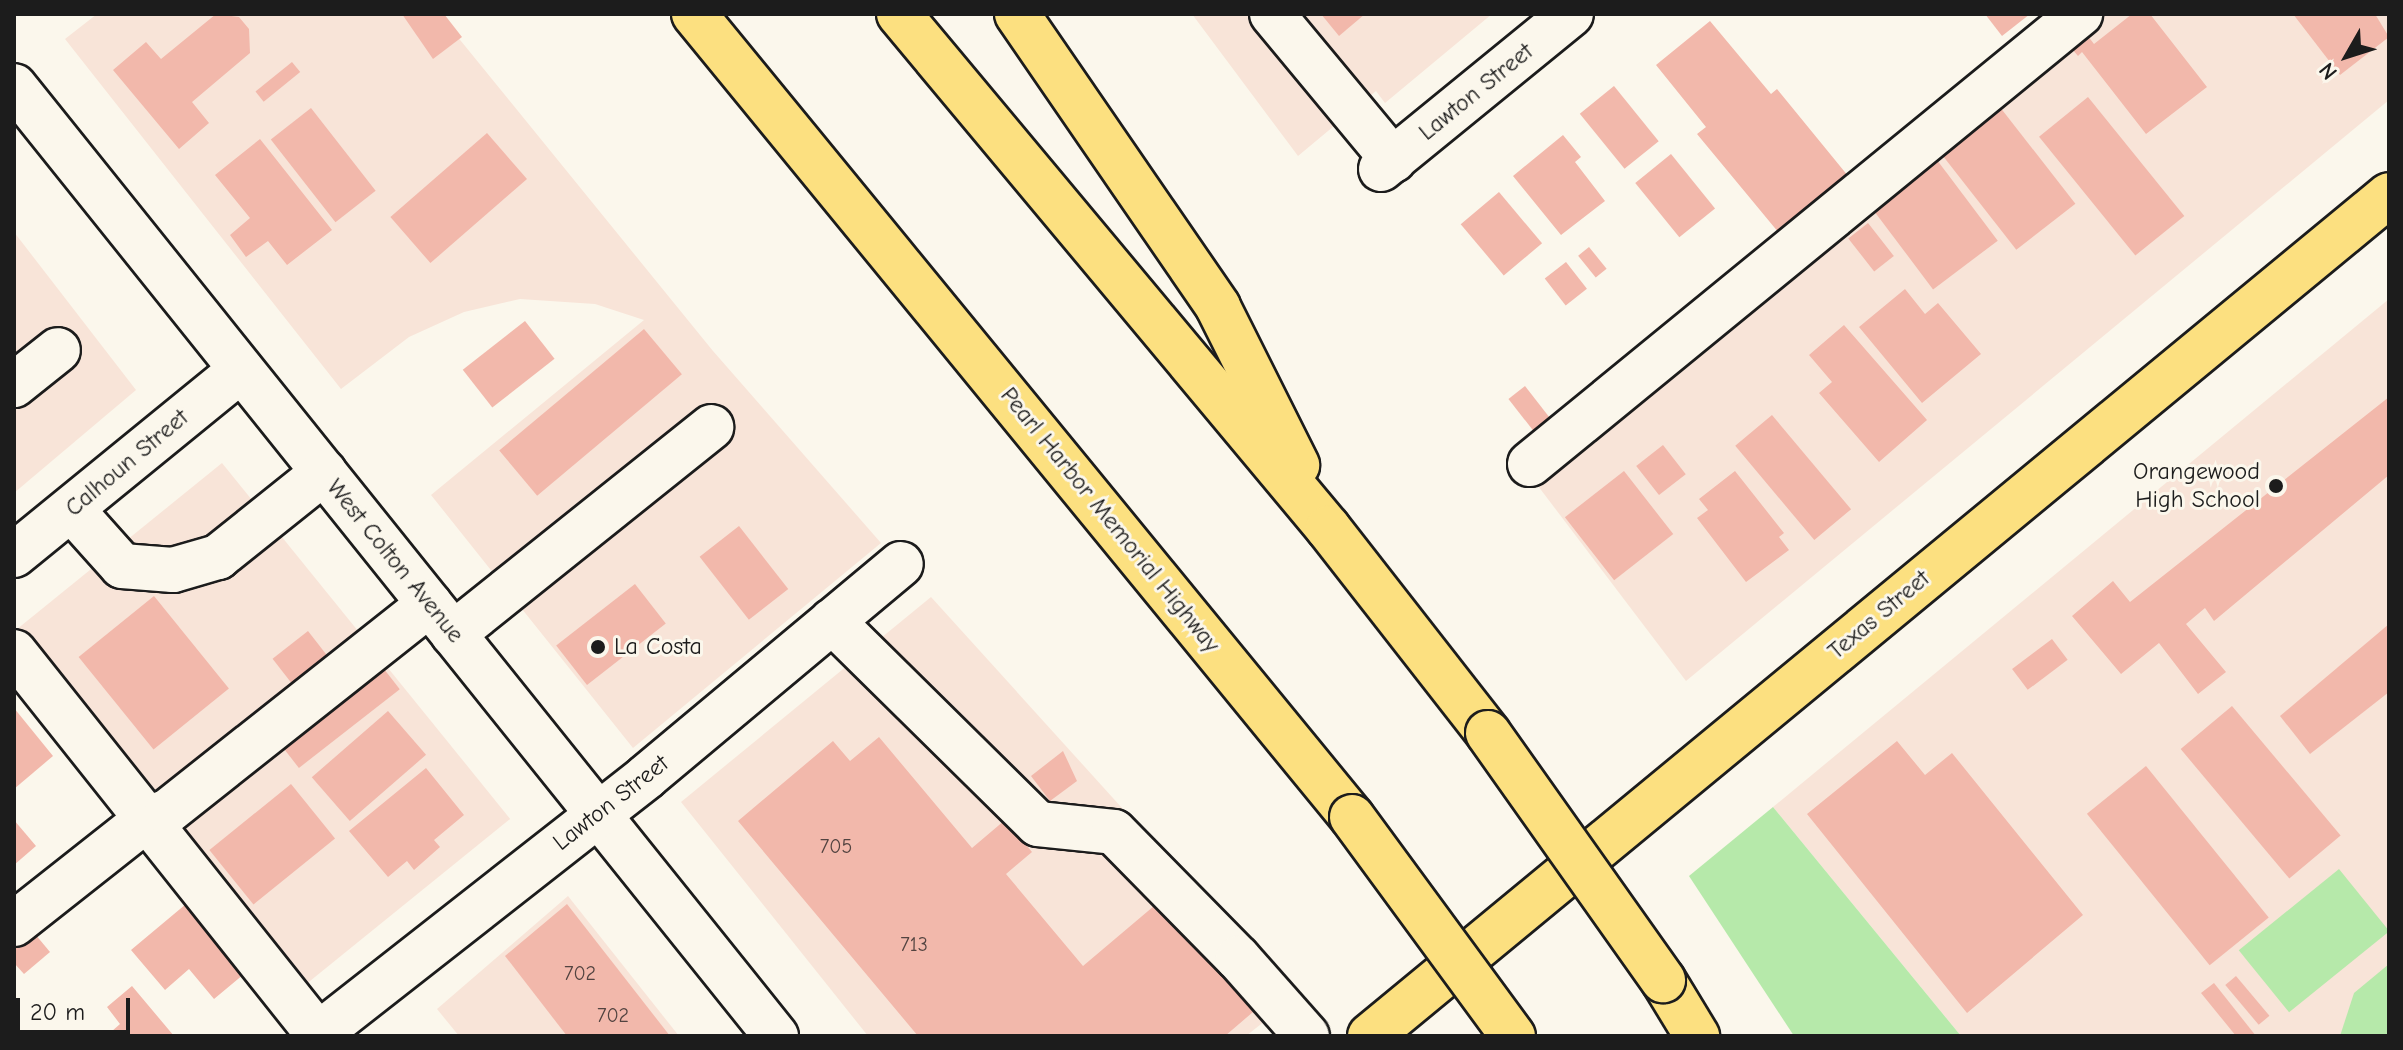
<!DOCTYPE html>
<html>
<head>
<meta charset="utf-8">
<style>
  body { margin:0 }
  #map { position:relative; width:2403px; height:1050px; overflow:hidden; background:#fbf7ec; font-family:"Comic Neue",sans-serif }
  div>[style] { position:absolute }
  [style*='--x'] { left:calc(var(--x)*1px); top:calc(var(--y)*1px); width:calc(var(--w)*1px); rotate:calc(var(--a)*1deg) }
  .built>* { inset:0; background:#f8e4d8; transform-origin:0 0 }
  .green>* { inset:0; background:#b6e9aa; transform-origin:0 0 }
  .building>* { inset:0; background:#f2b8ab; transform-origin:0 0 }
  .roads { filter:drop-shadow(2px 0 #1c1c1c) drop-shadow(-2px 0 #1c1c1c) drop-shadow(0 2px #1c1c1c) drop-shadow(0 -2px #1c1c1c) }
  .minor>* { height:44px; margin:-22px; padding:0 22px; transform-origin:22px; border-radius:22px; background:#fbf7ec }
  .major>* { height:44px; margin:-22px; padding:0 22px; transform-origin:22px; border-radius:22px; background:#fce080 }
  .highway>* { height:44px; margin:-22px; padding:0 22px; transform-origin:22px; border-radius:22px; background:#fce080 }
  .bridges { filter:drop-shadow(2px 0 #1c1c1c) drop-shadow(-2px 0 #1c1c1c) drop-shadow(0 2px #1c1c1c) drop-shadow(0 -2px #1c1c1c) }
  .highway-bridge>* { height:44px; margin:-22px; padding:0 22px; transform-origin:22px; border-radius:22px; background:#fce080 }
  .dots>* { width:22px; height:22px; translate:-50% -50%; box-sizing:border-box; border:4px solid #fbf7ec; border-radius:50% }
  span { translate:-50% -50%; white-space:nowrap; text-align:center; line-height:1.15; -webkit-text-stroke:6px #fbf7ec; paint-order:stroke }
  .number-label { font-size:20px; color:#524340 }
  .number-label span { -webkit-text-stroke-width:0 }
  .street-label { font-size:24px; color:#1c1c1c }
  .poi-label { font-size:24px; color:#1c1c1c }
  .right { translate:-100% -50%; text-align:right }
  .left { translate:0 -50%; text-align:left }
  .frame { position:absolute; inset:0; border:16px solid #1c1c1c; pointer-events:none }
  .north { position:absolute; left:2307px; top:16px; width:80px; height:80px; -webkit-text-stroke:6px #fbf7ec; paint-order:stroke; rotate:231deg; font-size:22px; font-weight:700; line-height:32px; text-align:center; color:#1c1c1c }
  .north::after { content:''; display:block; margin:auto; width:28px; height:36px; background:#1c1c1c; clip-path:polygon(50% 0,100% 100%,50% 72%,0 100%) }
  .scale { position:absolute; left:16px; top:998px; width:114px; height:36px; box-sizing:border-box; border:4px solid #1c1c1c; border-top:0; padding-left:10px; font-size:24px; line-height:28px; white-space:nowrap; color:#1c1c1c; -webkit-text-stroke:6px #fbf7ec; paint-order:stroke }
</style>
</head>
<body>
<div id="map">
  <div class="built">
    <div style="clip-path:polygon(97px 14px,439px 14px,713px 351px,881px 543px,633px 748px,431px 495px,644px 320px,595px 304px,520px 299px,464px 312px,409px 337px,341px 389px,65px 39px)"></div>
    <div style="clip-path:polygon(1192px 14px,1492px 14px,1385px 103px,1376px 91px,1298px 156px)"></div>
    <div style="clip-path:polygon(2105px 14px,2389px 14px,2389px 100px,1686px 681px,1535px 482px)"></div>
    <div style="clip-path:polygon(14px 232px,136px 390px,14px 493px)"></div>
    <div style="clip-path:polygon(2389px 299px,2389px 1036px,1961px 1036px,1773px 807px)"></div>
    <div style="left:222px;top:463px;width:458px;height:264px;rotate:51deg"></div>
    <div style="clip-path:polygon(931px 597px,1294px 998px,1246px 1036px,868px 1036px,681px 802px)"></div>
    <div style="clip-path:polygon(568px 896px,679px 1036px,459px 1036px,437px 1009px)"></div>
  </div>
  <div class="green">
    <div style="clip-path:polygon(1773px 807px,1961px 1036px,1794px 1036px,1689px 876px)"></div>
    <div style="left:2339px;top:869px;width:80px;height:129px;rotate:51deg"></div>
    <div style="clip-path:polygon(2389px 964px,2389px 1036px,2340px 1036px,2354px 993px)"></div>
  </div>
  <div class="building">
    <div style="clip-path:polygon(216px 14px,239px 17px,249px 29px,250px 53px,192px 102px,209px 123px,179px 149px,113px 70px,146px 42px,161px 59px)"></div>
    <div style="clip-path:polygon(402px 14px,444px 14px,462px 37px,433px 59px)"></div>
    <div style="clip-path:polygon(1321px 14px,1365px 14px,1339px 36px)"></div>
    <div style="clip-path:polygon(1985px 14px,2030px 14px,2002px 36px)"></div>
    <div style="clip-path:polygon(2132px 14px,2150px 14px,2207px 87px,2146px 134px,2082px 52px,2078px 56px,2067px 43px,2084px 31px,2094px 44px)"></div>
    <div style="clip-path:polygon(2293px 14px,2375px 14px,2389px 37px,2340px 75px)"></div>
    <div style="clip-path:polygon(1710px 21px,1771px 94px,1777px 89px,1853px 182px,1784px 239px,1697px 134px,1706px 127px,1656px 65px)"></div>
    <div style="left:292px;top:62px;width:13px;height:47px;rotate:51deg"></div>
    <div style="left:1614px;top:86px;width:71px;height:44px;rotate:51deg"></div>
    <div style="left:2088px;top:97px;width:153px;height:63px;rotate:51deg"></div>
    <div style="left:1996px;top:102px;width:129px;height:75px;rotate:52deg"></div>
    <div style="left:311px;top:108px;width:105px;height:51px;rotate:52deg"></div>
    <div style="left:487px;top:133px;width:61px;height:128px;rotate:49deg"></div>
    <div style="clip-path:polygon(1563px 135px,1581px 157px,1575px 162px,1605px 201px,1561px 235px,1513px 176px)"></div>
    <div style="clip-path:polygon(260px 139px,332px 230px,287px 265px,268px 241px,246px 257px,230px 235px,250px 218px,215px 175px)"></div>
    <div style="left:1671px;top:154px;width:70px;height:46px;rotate:51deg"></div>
    <div style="left:1937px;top:160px;width:101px;height:81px;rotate:53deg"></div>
    <div style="left:1499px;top:192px;width:67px;height:50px;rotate:50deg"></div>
    <div style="left:1868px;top:223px;width:42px;height:25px;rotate:52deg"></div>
    <div style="left:1589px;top:247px;width:28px;height:14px;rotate:51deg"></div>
    <div style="left:1566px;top:262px;width:34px;height:27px;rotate:52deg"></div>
    <div style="clip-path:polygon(1905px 289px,1925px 314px,1938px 303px,1981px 354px,1922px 403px,1859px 327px)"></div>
    <div style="left:525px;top:321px;width:48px;height:79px;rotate:52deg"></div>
    <div style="clip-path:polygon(1844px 325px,1927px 420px,1879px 462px,1819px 393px,1832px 382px,1809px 355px)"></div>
    <div style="left:644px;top:329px;width:59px;height:189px;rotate:50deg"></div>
    <div style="left:1525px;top:386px;width:43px;height:21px;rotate:52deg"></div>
    <div style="clip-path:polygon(2389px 397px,2389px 475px,2214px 621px,2205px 608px,2186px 624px,2226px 672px,2198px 694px,2159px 643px,2121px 674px,2072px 616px,2113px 581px,2130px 602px)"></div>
    <div style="left:1772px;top:415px;width:123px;height:48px;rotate:50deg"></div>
    <div style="left:1663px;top:445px;width:37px;height:34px;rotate:52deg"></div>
    <div style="left:1624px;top:471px;width:80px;height:75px;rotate:52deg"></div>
    <div style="clip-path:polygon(1735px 471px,1784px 533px,1779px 537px,1789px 550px,1746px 582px,1697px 518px,1708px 510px,1699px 499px)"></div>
    <div style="left:739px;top:526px;width:80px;height:50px;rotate:52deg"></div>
    <div style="left:635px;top:584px;width:50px;height:100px;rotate:52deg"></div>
    <div style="left:154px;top:596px;width:119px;height:97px;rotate:51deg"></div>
    <div style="clip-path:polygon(2389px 624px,2389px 692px,2310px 754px,2280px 716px)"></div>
    <div style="left:308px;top:631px;width:44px;height:45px;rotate:52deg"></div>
    <div style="left:2052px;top:639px;width:26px;height:50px;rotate:53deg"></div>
    <div style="left:377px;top:660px;width:37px;height:128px;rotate:52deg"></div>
    <div style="left:2232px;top:706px;width:169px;height:67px;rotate:50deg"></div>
    <div style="clip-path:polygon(14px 708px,53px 756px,14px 789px)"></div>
    <div style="left:388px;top:711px;width:58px;height:101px;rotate:49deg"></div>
    <div style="clip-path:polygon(879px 737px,972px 848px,1005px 820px,1032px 852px,1006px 874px,1083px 966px,1167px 895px,1260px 1006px,1225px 1036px,918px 1036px,738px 821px,833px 741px,850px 761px)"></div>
    <div style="clip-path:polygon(1897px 741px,1925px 775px,1952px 753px,2083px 915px,1967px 1013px,1807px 814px)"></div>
    <div style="clip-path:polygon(1063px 751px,1077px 781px,1050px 801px,1031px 776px)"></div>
    <div style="left:2146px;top:766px;width:195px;height:76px;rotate:51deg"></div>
    <div style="clip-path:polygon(426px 768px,464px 815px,434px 840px,440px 847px,414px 870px,407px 861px,388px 877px,349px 831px)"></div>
    <div style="left:291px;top:784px;width:70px;height:105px;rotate:51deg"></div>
    <div style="clip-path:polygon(14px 820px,36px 846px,14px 865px)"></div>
    <div style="clip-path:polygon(186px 904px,244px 974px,214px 999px,189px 969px,165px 990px,131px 950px)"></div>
    <div style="clip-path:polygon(567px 904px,670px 1036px,567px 1036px,505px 956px)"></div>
    <div style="clip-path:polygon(30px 928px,50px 952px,24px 974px,14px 963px,14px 941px)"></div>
    <div style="left:2236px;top:976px;width:52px;height:14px;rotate:50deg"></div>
    <div style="clip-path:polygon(2214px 983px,2256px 1036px,2236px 1036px,2201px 993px)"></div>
    <div style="clip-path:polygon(132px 986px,174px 1036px,115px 1036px,111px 1032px,120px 1024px,107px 1007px)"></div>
  </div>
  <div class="roads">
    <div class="minor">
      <div style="--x:1272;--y:14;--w:190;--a:50.3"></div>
      <div style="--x:14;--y:86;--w:1218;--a:51.27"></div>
      <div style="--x:1381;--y:169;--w:245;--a:-39.2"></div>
      <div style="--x:14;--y:385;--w:56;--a:-38.5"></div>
      <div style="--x:1530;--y:464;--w:711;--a:-39.29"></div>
      <div style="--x:72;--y:510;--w:75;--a:48.2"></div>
      <div style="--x:122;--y:566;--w:51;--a:4.5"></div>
      <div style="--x:173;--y:570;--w:47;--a:-16.1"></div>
      <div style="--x:218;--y:557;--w:136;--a:-38.7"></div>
      <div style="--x:14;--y:555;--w:293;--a:-39.2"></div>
      <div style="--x:832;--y:621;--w:289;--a:44.6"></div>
      <div style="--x:1038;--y:824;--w:76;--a:6"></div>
      <div style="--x:1114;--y:832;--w:177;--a:45.5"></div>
      <div style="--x:1238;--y:958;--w:104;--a:48.5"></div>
      <div style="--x:453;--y:634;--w:331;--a:-38.7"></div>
      <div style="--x:14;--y:652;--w:490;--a:51.5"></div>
      <div style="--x:14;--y:924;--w:171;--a:-38.3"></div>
      <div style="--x:148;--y:818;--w:20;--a:-18"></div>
      <div style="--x:167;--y:812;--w:335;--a:-38.4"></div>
      <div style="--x:316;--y:1036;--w:420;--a:-38.1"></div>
      <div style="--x:646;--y:777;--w:332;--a:-39.9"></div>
    </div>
    <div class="major">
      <div style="--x:1370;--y:1036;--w:1321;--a:-39.53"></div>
    </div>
    <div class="highway">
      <div style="--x:694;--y:14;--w:1038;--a:50.67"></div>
      <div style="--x:899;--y:14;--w:670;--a:50.15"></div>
      <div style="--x:1328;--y:528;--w:260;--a:52"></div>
      <div style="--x:1017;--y:14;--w:355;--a:55.5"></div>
      <div style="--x:1218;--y:307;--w:177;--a:63.4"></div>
      <div style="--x:1663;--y:980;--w:66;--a:58.7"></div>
    </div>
  </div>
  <div class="bridges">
    <div class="highway-bridge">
      <div style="--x:1488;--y:733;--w:303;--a:54.7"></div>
      <div style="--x:1352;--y:817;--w:272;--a:53.7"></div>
    </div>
  </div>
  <div class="dots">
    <div style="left:2276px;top:486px;background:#1c1c1c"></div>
    <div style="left:598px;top:647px;background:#1c1c1c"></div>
  </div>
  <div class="number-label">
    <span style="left:836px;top:846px">705</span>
    <span style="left:914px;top:944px">713</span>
    <span style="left:580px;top:973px">702</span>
    <span style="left:613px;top:1015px">702</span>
  </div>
  <div class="street-label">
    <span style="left:1476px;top:92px;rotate:-39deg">Lawton Street</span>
    <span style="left:127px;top:463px;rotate:-40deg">Calhoun Street</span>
    <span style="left:1110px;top:520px;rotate:51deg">Pearl Harbor Memorial Highway</span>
    <span style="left:395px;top:561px;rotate:51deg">West Colton Avenue</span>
    <span style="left:1879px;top:615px;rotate:-40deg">Texas Street</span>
    <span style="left:611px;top:803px;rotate:-38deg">Lawton Street</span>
  </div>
  <div class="poi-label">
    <span class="right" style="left:2260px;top:486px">Orangewood<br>High School</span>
    <span class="left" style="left:614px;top:647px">La Costa</span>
  </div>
  <div class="frame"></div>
  <div class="north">N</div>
  <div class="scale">20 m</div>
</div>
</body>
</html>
